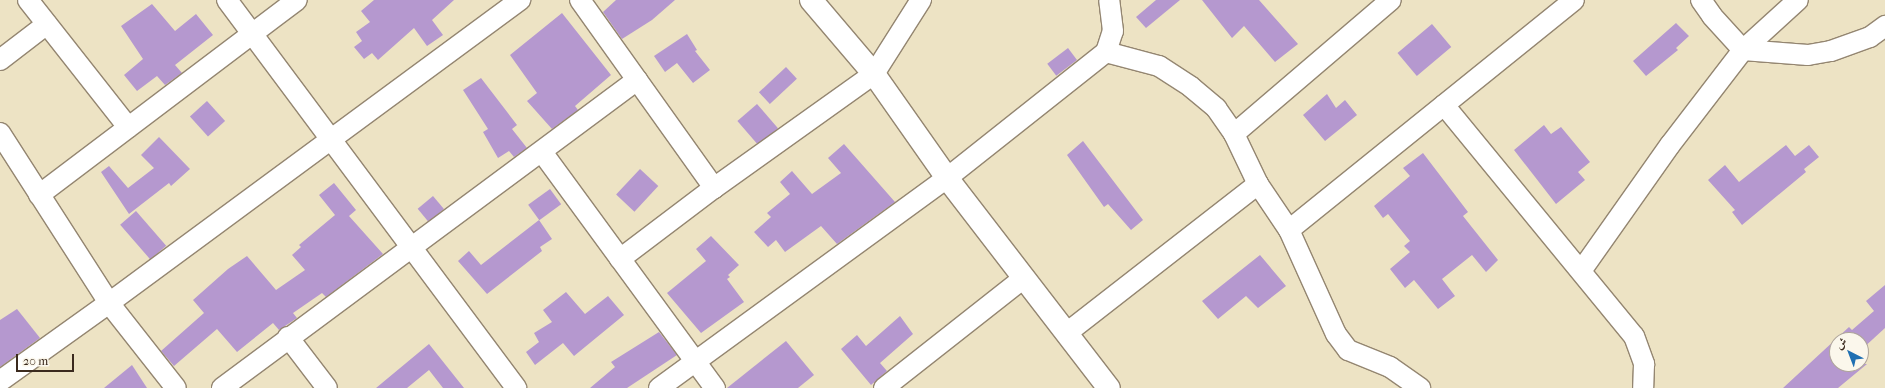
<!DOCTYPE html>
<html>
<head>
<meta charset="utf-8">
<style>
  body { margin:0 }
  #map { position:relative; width:1885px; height:388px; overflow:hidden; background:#ede3c4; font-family:"IM FELL French Canon",Amiri,serif }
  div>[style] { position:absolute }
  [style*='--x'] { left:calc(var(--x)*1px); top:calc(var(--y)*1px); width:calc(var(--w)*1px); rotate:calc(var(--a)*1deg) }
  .building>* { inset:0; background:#b598cf; transform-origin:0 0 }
  .roads { filter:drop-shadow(1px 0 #948671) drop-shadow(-1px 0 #948671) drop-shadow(0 1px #948671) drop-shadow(0 -1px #948671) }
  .minor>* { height:20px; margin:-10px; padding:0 10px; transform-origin:10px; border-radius:10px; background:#fff }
  .tertiary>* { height:22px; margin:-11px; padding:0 11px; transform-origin:11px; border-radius:11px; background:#fff }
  span { translate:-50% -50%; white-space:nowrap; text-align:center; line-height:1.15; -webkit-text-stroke:3.5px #fbf7ec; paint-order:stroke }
  .north { position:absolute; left:1829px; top:332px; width:40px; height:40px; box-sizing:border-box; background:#fbf7ec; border:1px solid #aea59a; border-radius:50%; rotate:318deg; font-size:11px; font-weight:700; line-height:16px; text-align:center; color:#3b2a1e }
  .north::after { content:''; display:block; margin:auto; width:14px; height:18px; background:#1f6fb2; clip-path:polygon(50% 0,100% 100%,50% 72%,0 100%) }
  .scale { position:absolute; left:16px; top:354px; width:58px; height:18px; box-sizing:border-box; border:2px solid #3b2a1e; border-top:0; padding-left:5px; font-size:12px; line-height:14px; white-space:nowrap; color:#3b2a1e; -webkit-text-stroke:3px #fbf7ec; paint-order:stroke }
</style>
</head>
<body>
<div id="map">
  <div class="building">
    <div style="clip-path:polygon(374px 0,454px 0,432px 20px,443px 35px,427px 46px,414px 28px,378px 60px,372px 53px,364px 59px,354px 47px,362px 41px,356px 32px,370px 22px,361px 11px)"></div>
    <div style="clip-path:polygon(616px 0,675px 0,652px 20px,622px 39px,603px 12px)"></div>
    <div style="clip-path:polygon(1156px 0,1180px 0,1146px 28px,1136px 17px)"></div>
    <div style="clip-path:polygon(1202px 0,1259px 0,1298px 44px,1275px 62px,1244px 26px,1232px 38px)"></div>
    <div style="clip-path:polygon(152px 4px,175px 31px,196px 14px,213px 35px,175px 65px,182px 73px,165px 85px,157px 76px,137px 91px,124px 75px,143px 59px,121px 26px)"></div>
    <div style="clip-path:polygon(562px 13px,611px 75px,575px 106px,578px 110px,552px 129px,527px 101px,537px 93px,510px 55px)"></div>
    <div style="clip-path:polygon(1676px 23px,1689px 36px,1676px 48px,1678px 50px,1646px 76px,1633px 61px)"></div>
    <div style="left:1432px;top:24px;width:30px;height:45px;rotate:50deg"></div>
    <div style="clip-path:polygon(687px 34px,697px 50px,695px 51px,710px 70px,693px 83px,677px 63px,665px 72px,654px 56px)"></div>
    <div style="left:1068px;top:48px;width:15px;height:26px;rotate:53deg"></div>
    <div style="left:786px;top:67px;width:16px;height:37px;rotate:47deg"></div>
    <div style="clip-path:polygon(481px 78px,517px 125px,512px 129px,527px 148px,514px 157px,509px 151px,498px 158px,483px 132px,488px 129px,463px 90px)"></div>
    <div style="clip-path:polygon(1327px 94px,1336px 108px,1345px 100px,1357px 115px,1325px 141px,1303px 115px)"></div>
    <div style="left:207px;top:101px;width:27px;height:23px;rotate:48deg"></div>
    <div style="left:757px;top:104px;width:32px;height:26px;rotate:49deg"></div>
    <div style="clip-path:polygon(1544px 125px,1551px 134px,1561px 127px,1590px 162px,1578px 172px,1585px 180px,1556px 204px,1514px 150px)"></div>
    <div style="clip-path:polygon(159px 137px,190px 169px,171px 186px,169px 183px,129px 214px,101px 172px,109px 166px,128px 188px,154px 168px,141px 155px)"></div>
    <div style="clip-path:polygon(1083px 141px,1143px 220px,1131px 230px,1108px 204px,1104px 207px,1067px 155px)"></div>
    <div style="clip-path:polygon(844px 144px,895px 202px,837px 244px,821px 226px,785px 252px,776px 240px,768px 247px,754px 232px,771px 217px,767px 213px,790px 194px,780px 182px,792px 171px,812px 194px,841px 173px,828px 158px)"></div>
    <div style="clip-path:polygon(1786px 145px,1795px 156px,1809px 145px,1819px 157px,1804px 169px,1806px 172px,1742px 225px,1732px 212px,1735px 210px,1708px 180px,1725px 165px,1739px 182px)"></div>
    <div style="clip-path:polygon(1423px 153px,1468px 212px,1463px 216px,1498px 260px,1486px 272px,1472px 255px,1442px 279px,1455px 296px,1438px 309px,1414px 280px,1405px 288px,1390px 269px,1410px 252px,1404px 246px,1410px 241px,1388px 214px,1383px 218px,1374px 206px,1410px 176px,1403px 168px)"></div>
    <div style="left:640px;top:169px;width:25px;height:35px;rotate:43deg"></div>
    <div style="clip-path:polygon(334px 183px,356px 210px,349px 216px,383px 254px,326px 297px,322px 293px,293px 313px,297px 318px,279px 330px,273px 323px,237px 352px,217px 329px,174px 366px,161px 351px,204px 313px,193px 300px,228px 269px,247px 256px,276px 290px,305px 270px,292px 255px,301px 247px,299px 245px,335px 215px,319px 195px)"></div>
    <div style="left:550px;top:189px;width:19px;height:27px;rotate:54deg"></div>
    <div style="left:433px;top:196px;width:17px;height:20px;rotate:50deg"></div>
    <div style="left:136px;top:211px;width:46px;height:21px;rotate:49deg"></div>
    <div style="clip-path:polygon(539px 220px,552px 239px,540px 247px,542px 251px,487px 294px,458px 261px,469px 251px,481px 265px)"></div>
    <div style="clip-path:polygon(711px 236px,739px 265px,728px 275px,730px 277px,727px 279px,744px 302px,701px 333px,667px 293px,706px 261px,696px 249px)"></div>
    <div style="clip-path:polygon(1260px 255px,1286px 286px,1258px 308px,1246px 296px,1218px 319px,1202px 301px)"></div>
    <div style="clip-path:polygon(1885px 285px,1885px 328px,1861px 350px,1861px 340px,1837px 340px,1837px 364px,1867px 364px,1838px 388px,1783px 388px,1849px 327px,1852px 330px,1874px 311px,1866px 301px)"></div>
    <div style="clip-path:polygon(566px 292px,585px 314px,608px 296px,624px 315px,574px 356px,563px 343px,535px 365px,526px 352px,539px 342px,534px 333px,552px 322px,543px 310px)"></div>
    <div style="clip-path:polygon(17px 309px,40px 338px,0 367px,0 320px)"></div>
    <div style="clip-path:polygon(900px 316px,913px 334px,880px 363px,887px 371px,871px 385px,841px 349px,857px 335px,866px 346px)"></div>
    <div style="clip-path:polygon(659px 332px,677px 355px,627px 388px,590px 388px,615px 367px,611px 362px)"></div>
    <div style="clip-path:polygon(786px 341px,814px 375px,798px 388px,727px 388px)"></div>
    <div style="clip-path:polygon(429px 344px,464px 388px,443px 388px,429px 370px,407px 388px,376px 388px)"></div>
    <div style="clip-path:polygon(132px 365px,147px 388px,104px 388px)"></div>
  </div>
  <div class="roads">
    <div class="minor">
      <div style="--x:28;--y:0;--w:162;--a:51.8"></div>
      <div style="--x:227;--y:0;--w:484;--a:53.3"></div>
      <div style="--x:580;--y:0;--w:231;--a:54.5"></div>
      <div style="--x:1701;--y:0;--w:19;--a:55"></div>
      <div style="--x:1712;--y:16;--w:46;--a:47.6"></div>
      <div style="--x:1743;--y:50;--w:65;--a:4.4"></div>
      <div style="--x:1808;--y:55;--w:23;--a:-10"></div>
      <div style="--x:1831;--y:51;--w:41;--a:-19.7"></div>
      <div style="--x:1870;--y:37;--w:19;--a:-36"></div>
      <div style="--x:1106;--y:52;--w:55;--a:14.8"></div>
      <div style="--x:1159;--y:66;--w:38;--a:33"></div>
      <div style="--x:1191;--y:87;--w:33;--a:40"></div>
      <div style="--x:1216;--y:108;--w:32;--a:55"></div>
      <div style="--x:1234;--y:134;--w:55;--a:64.4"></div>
      <div style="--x:1258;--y:184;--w:55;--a:56"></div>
      <div style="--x:1289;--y:230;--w:114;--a:65.7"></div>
      <div style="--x:1336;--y:334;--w:20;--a:53"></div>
      <div style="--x:1348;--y:350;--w:45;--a:22"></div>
      <div style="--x:1390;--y:367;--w:37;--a:35"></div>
      <div style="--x:0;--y:60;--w:59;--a:-37.5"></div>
      <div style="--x:1444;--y:105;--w:299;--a:50.6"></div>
      <div style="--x:1634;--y:336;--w:30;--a:70"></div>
      <div style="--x:1644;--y:364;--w:24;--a:92"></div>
      <div style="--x:0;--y:133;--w:202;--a:57.3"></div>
      <div style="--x:109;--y:303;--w:108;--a:51.8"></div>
      <div style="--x:1234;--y:134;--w:206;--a:-40.5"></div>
      <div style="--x:542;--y:152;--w:293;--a:53.8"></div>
      <div style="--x:39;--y:195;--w:323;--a:-37.1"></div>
      <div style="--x:1289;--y:230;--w:366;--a:-38.9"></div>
      <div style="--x:620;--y:259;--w:118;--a:-37.1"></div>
      <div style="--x:714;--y:188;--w:196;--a:-35.5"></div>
      <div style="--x:874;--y:74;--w:88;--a:-57.6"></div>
      <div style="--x:1581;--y:271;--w:154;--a:-54.8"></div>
      <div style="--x:1670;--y:145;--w:120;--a:-52.5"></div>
      <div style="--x:1743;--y:50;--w:74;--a:-42.3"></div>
      <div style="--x:1068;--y:332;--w:241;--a:-37.9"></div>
      <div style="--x:288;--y:337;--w:64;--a:52.6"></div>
      <div style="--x:0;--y:381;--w:134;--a:-35.6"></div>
      <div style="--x:109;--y:303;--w:511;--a:-36.4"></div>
      <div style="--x:222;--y:388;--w:517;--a:-36.58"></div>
      <div style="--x:659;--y:388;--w:356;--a:-36.1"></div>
      <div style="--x:947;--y:178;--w:203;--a:-38.4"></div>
      <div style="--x:1106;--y:52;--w:22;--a:-72"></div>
      <div style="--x:1113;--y:31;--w:31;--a:-97"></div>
      <div style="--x:884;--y:388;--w:178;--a:-38.2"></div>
    </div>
    <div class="tertiary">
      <div style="--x:811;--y:0;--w:97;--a:49.6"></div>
      <div style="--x:874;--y:74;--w:127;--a:54.9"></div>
      <div style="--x:947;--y:178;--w:265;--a:52.4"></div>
    </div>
  </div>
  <div class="north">ش</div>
  <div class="scale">20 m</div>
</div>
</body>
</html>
